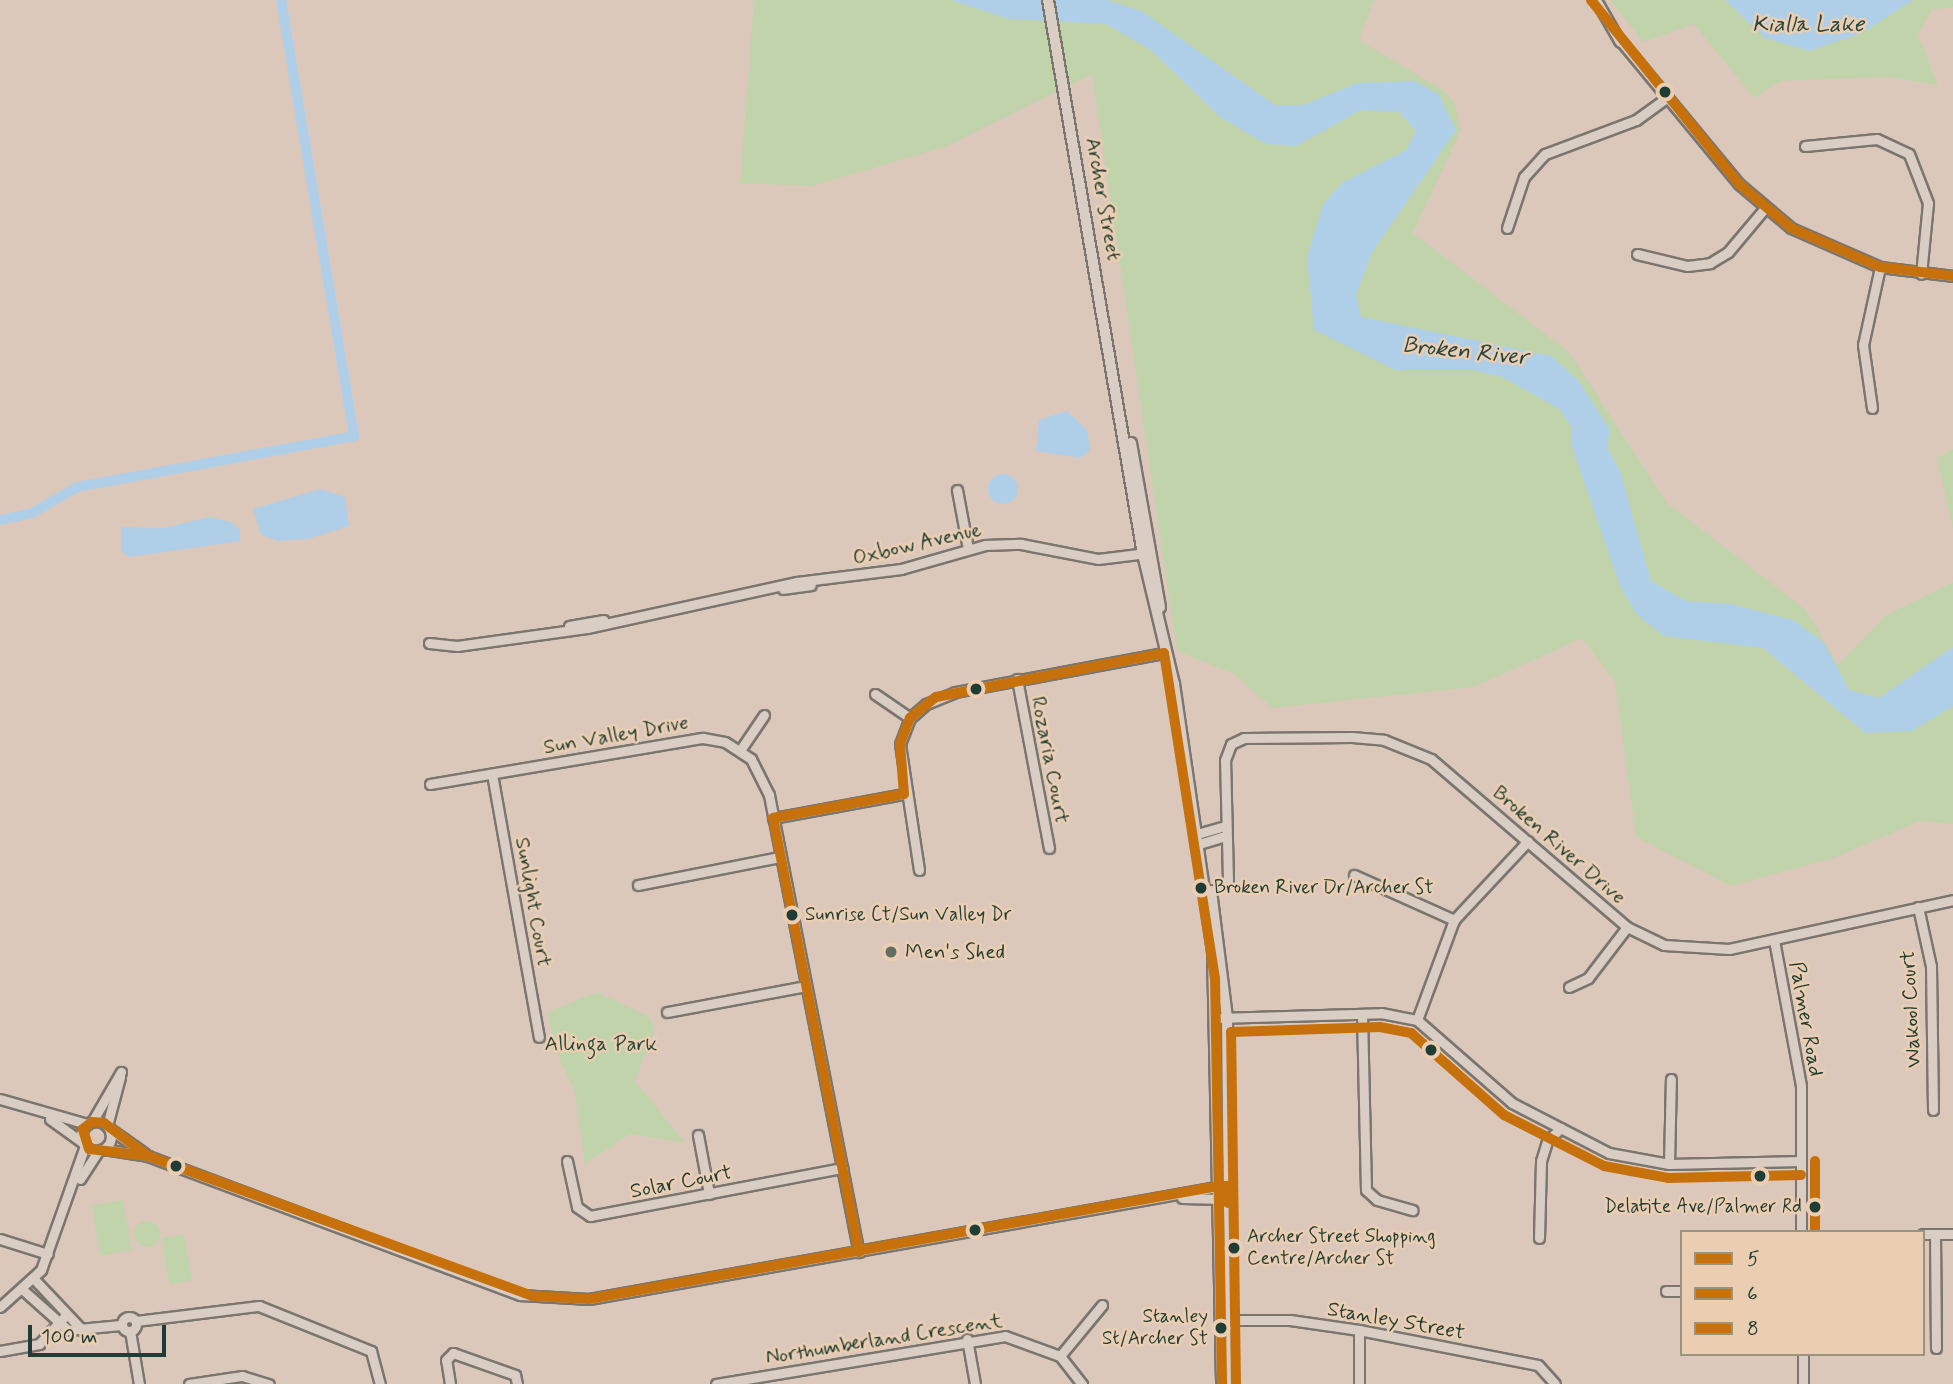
<!DOCTYPE html>
<html>
<head>
<meta charset="utf-8">
<style>
  body { margin:0 }
  #map { position:relative; width:1953px; height:1384px; overflow:hidden; background:#dcc8bb; font-family:Mynerve,sans-serif }
  div>[style] { position:absolute }
  [style*='--x'] { left:calc(var(--x)*1px); top:calc(var(--y)*1px); width:calc(var(--w)*1px); rotate:calc(var(--a)*1deg) }
  .green>* { inset:0; background:#c1d3aa; transform-origin:0 0 }
  .round { border-radius:50% }
  .water>* { inset:0; background:#afcfe8 }
  .canal>* { height:10px; margin:-5px; padding:0 5px; transform-origin:5px; border-radius:5px; background:#afcfe8 }
  .roads { filter:drop-shadow(2px 0 #7a766f) drop-shadow(-2px 0 #7a766f) drop-shadow(0 2px #7a766f) drop-shadow(0 -2px #7a766f) }
  .minor>* { height:9px; margin:-4.5px; padding:0 4.5px; transform-origin:4.5px; border-radius:4.5px; background:#d9cdc4 }
  .minor>.ring { margin:-4.5px; padding:0; box-sizing:content-box; background:none; border:9px solid #d9cdc4; border-radius:50% }
  .major>* { height:10px; margin:-5px; padding:0 5px; transform-origin:5px; border-radius:5px; background:#d9cdc4 }
  .bus-1>* { height:10px; margin:-5px; padding:0 5px; transform-origin:5px; border-radius:5px; background:#c7710d }
  .bus-2>* { height:10px; margin:-5px; padding:0 5px; transform-origin:5px; border-radius:5px; background:#c7710d }
  .bus-3>* { height:10px; margin:-5px; padding:0 5px; transform-origin:5px; border-radius:5px; background:#c7710d }
  .dots>* { width:19px; height:19px; translate:-50% -50%; box-sizing:border-box; border:4px solid #ebceb2; border-radius:50% }
  span { translate:-50% -50%; white-space:nowrap; text-align:center; line-height:1.15; -webkit-text-stroke:5px #ebceb2; paint-order:stroke }
  .bus-label { font-size:19px; color:#1f3d34 }
  .left { translate:0 -50%; text-align:left }
  .right { translate:-100% -50%; text-align:right }
  .street-label { font-size:21px; color:#1f3d34 }
  .poi-label { font-size:21px; color:#1f3d34 }
  .park-label { font-size:21px; color:#264539 }
  .water-label { font-size:23px; color:#25443e; font-style:italic }
  .legend { position:absolute; left:1680px; top:1230px; width:245px; height:126px; box-sizing:border-box; background:#ebceb2; border:2px solid #999480; margin:0; padding:9px 12px; list-style:none; font-size:21px; color:#1f3d34 }
  .legend li { display:flex; align-items:center; gap:14px; height:35px }
  .legend b { width:35px; border:2px solid #999480 }
  .scale { position:absolute; left:28px; top:1325px; width:138px; height:32px; box-sizing:border-box; border:4px solid #1f3d34; border-top:0; padding-left:9px; font-size:21px; line-height:24px; white-space:nowrap; color:#1f3d34; -webkit-text-stroke:5px #ebceb2; paint-order:stroke }
</style>
</head>
<body>
<div id="map">
  <div class="green">
    <div style="clip-path:polygon(754px 0,1374px 0,1359px 40px,1444px 91px,1454px 101px,1461px 130px,1413px 233px,1569px 352px,1667px 503px,1806px 610px,1838px 665px,1886px 615px,1953px 582px,1953px 824px,1920px 821px,1834px 858px,1731px 886px,1636px 837px,1615px 682px,1582px 638px,1474px 687px,1272px 708px,1234px 674px,1177px 651px,1092px 74px,945px 147px,812px 186px,740px 183px)"></div>
    <div style="clip-path:polygon(1610px 0,1953px 0,1953px 7px,1931px 10px,1918px 35px,1938px 85px,1886px 77px,1781px 81px,1754px 98px,1694px 24px,1643px 42px)"></div>
    <div style="clip-path:polygon(1953px 449px,1953px 530px,1937px 458px)"></div>
    <div style="clip-path:polygon(597px 992px,648px 1016px,655px 1028px,635px 1081px,685px 1143px,630px 1134px,585px 1164px,575px 1092px,554px 1047px,548px 1012px)"></div>
    <div style="left:123px;top:1200px;width:51px;height:32px;rotate:80deg"></div>
    <div class="round" style="left:134px;top:1221px;width:26px;height:26px"></div>
    <div style="left:184px;top:1234px;width:47px;height:23px;rotate:80deg"></div>
  </div>
  <div class="water">
    <div style="clip-path:polygon(951px 0,1107px 0,1143px 12px,1275px 105px,1303px 105px,1357px 83px,1414px 81px,1438px 94px,1456px 130px,1371px 254px,1356px 295px,1361px 317px,1551px 356px,1578px 380px,1610px 430px,1607px 448px,1620px 471px,1651px 581px,1686px 601px,1731px 604px,1793px 620px,1824px 643px,1849px 690px,1879px 698px,1953px 647px,1953px 706px,1912px 731px,1865px 733px,1763px 648px,1664px 636px,1637px 615px,1620px 586px,1572px 447px,1571px 426px,1559px 409px,1502px 377px,1472px 370px,1395px 370px,1314px 330px,1307px 257px,1323px 204px,1342px 183px,1406px 150px,1416px 131px,1399px 112px,1361px 110px,1296px 146px,1266px 144px,1220px 117px,1152px 51px,1106px 24px,1009px 19px)"></div>
    <div style="clip-path:polygon(1725px 0,1913px 0,1862px 33px,1809px 51px,1765px 38px)"></div>
    <div style="clip-path:polygon(1067px 411px,1087px 430px,1090px 450px,1080px 458px,1036px 451px,1039px 420px)"></div>
    <div class="round" style="left:988px;top:474px;width:30px;height:30px"></div>
    <div style="clip-path:polygon(320px 489px,345px 497px,349px 526px,308px 539px,278px 541px,261px 535px,253px 509px)"></div>
    <div style="clip-path:polygon(209px 517px,231px 522px,240px 530px,240px 541px,130px 557px,122px 552px,121px 527px,163px 528px)"></div>
  </div>
  <div class="canal">
    <div style="--x:0;--y:520;--w:33;--a:-12"></div>
    <div style="--x:32;--y:513;--w:52;--a:-30"></div>
    <div style="--x:77;--y:487;--w:282;--a:-10.4"></div>
    <div style="--x:354;--y:436;--w:442;--a:-99.5"></div>
  </div>
  <div class="roads">
    <div class="minor">
      <div style="--x:1596;--y:0;--w:48;--a:60.3"></div>
      <div style="--x:1619;--y:39;--w:188;--a:50.4"></div>
      <div style="--x:1739;--y:184;--w:68;--a:40.2"></div>
      <div style="--x:1791;--y:228;--w:97;--a:23.7"></div>
      <div style="--x:1880;--y:267;--w:74;--a:7"></div>
      <div style="--x:1805;--y:146;--w:72;--a:-5.6"></div>
      <div style="--x:1877;--y:139;--w:35;--a:25"></div>
      <div style="--x:1909;--y:154;--w:53;--a:68.8"></div>
      <div style="--x:1928;--y:203;--w:71;--a:95.6"></div>
      <div style="--x:1507;--y:228;--w:54;--a:-71.6"></div>
      <div style="--x:1524;--y:177;--w:31;--a:-48"></div>
      <div style="--x:1545;--y:154;--w:97;--a:-20.5"></div>
      <div style="--x:1636;--y:120;--w:39;--a:-36"></div>
      <div style="--x:1637;--y:254;--w:51;--a:13.5"></div>
      <div style="--x:1687;--y:266;--w:23;--a:-7"></div>
      <div style="--x:1710;--y:263;--w:21;--a:-31"></div>
      <div style="--x:1728;--y:252;--w:57;--a:-49.9"></div>
      <div style="--x:1872;--y:408;--w:64;--a:-98.1"></div>
      <div style="--x:1863;--y:345;--w:80;--a:-77.7"></div>
      <div style="--x:957;--y:490;--w:60;--a:79.4"></div>
      <div style="--x:783;--y:589;--w:28;--a:-8"></div>
      <div style="--x:569;--y:626;--w:35;--a:-10"></div>
      <div style="--x:429;--y:643;--w:28;--a:6"></div>
      <div style="--x:457;--y:646;--w:131;--a:-7.9"></div>
      <div style="--x:587;--y:628;--w:215;--a:-12.4"></div>
      <div style="--x:797;--y:582;--w:105;--a:-7.1"></div>
      <div style="--x:901;--y:569;--w:87;--a:-15.9"></div>
      <div style="--x:985;--y:545;--w:36;--a:-2"></div>
      <div style="--x:1021;--y:544;--w:78;--a:11"></div>
      <div style="--x:1098;--y:559;--w:49;--a:-7"></div>
      <div style="--x:1017;--y:679;--w:172;--a:79.3"></div>
      <div style="--x:875;--y:694;--w:42;--a:34.4"></div>
      <div style="--x:741;--y:749;--w:41;--a:-55.9"></div>
      <div style="--x:492;--y:774;--w:267;--a:79.9"></div>
      <div style="--x:430;--y:784;--w:277;--a:-9.6"></div>
      <div style="--x:703;--y:738;--w:22;--a:10"></div>
      <div style="--x:725;--y:742;--w:31;--a:33"></div>
      <div style="--x:751;--y:759;--w:40;--a:63.4"></div>
      <div style="--x:769;--y:795;--w:466;--a:78.9"></div>
      <div style="--x:773;--y:818;--w:133;--a:-10.4"></div>
      <div style="--x:1197;--y:834;--w:29;--a:-16"></div>
      <div style="--x:1199;--y:844;--w:27;--a:-17"></div>
      <div style="--x:919;--y:870;--w:127;--a:-98.6"></div>
      <div style="--x:900;--y:744;--w:28;--a:-69"></div>
      <div style="--x:910;--y:718;--w:21;--a:-41"></div>
      <div style="--x:926;--y:704;--w:31;--a:-22"></div>
      <div style="--x:955;--y:692;--w:213;--a:-10.6"></div>
      <div style="--x:1354;--y:875;--w:110;--a:24.2"></div>
      <div style="--x:1228;--y:880;--w:120;--a:-91.4"></div>
      <div style="--x:1225;--y:760;--w:17;--a:-69"></div>
      <div style="--x:1231;--y:744;--w:14;--a:-25"></div>
      <div style="--x:1244;--y:738;--w:108;--a:-0.5"></div>
      <div style="--x:1352;--y:737;--w:32;--a:5"></div>
      <div style="--x:1384;--y:740;--w:51;--a:22"></div>
      <div style="--x:1431;--y:759;--w:258;--a:40.6"></div>
      <div style="--x:1627;--y:927;--w:41;--a:25.9"></div>
      <div style="--x:1664;--y:945;--w:65;--a:3.5"></div>
      <div style="--x:1729;--y:949;--w:229;--a:-12.3"></div>
      <div style="--x:638;--y:885;--w:145;--a:-11.2"></div>
      <div style="--x:1918;--y:907;--w:60;--a:77.6"></div>
      <div style="--x:1931;--y:966;--w:144;--a:89.2"></div>
      <div style="--x:1774;--y:940;--w:148;--a:79.5"></div>
      <div style="--x:1801;--y:1086;--w:146;--a:90"></div>
      <div style="--x:1569;--y:987;--w:21;--a:-25"></div>
      <div style="--x:1588;--y:978;--w:64;--a:-52.6"></div>
      <div style="--x:667;--y:1012;--w:141;--a:-10.6"></div>
      <div style="--x:1362;--y:1014;--w:176;--a:88.7"></div>
      <div style="--x:1366;--y:1190;--w:15;--a:42"></div>
      <div style="--x:1377;--y:1200;--w:37;--a:16"></div>
      <div style="--x:1217;--y:1018;--w:164;--a:-1.7"></div>
      <div style="--x:1381;--y:1013;--w:37;--a:11"></div>
      <div style="--x:1417;--y:1020;--w:126;--a:41.1"></div>
      <div style="--x:1512;--y:1103;--w:109;--a:27.3"></div>
      <div style="--x:1609;--y:1153;--w:61;--a:10.4"></div>
      <div style="--x:1669;--y:1164;--w:132;--a:-1.3"></div>
      <div style="--x:1417;--y:1020;--w:107;--a:-69.7"></div>
      <div style="--x:1454;--y:920;--w:108;--a:-46.9"></div>
      <div style="--x:0;--y:1099;--w:91;--a:16"></div>
      <div style="--x:50;--y:1119;--w:39;--a:36"></div>
      <div class="ring" style="left:81px;top:1121px;width:21px;height:21px"></div>
      <div style="--x:92;--y:1122;--w:58;--a:-59.9"></div>
      <div style="--x:107;--y:1126;--w:51;--a:-75.1"></div>
      <div style="--x:110;--y:1129;--w:42;--a:35.2"></div>
      <div style="--x:698;--y:1135;--w:60;--a:79.4"></div>
      <div style="--x:103;--y:1149;--w:46;--a:8.8"></div>
      <div style="--x:148;--y:1156;--w:397;--a:20.5"></div>
      <div style="--x:520;--y:1295;--w:69;--a:3.3"></div>
      <div style="--x:589;--y:1299;--w:643;--a:-10.12"></div>
      <div style="--x:567;--y:1161;--w:47;--a:77.7"></div>
      <div style="--x:577;--y:1207;--w:16;--a:35"></div>
      <div style="--x:590;--y:1216;--w:257;--a:-10.8"></div>
      <div style="--x:1669;--y:1164;--w:85;--a:-88.7"></div>
      <div style="--x:80;--y:1179;--w:33;--a:-57"></div>
      <div style="--x:1182;--y:1198;--w:42;--a:1.4"></div>
      <div style="--x:1923;--y:1234;--w:30;--a:0"></div>
      <div style="--x:1935;--y:1234;--w:114;--a:89.5"></div>
      <div style="--x:1539;--y:1238;--w:77;--a:-88.5"></div>
      <div style="--x:1541;--y:1161;--w:21;--a:-73"></div>
      <div style="--x:1547;--y:1141;--w:19;--a:-43"></div>
      <div style="--x:0;--y:1239;--w:50;--a:17.4"></div>
      <div style="--x:34;--y:1279;--w:71;--a:46.7"></div>
      <div style="--x:23;--y:1290;--w:60;--a:41.6"></div>
      <div style="--x:68;--y:1330;--w:53;--a:-5.4"></div>
      <div style="--x:1666;--y:1291;--w:16;--a:0"></div>
      <div style="--x:0;--y:1307;--w:55;--a:-42.1"></div>
      <div style="--x:41;--y:1270;--w:132;--a:-70.5"></div>
      <div class="ring" style="left:122px;top:1317px;width:5px;height:5px"></div>
      <div style="--x:1223;--y:1320;--w:67;--a:0"></div>
      <div style="--x:1290;--y:1320;--w:70;--a:8.2"></div>
      <div style="--x:1359;--y:1330;--w:182;--a:11.1"></div>
      <div style="--x:1538;--y:1365;--w:25;--a:48"></div>
      <div style="--x:136;--y:1321;--w:124;--a:-7"></div>
      <div style="--x:259;--y:1306;--w:121;--a:21.9"></div>
      <div style="--x:371;--y:1351;--w:34;--a:75"></div>
      <div style="--x:1359;--y:1330;--w:54;--a:90"></div>
      <div style="--x:130;--y:1331;--w:54;--a:80.4"></div>
      <div style="--x:967;--y:1339;--w:46;--a:79.9"></div>
      <div style="--x:0;--y:1351;--w:40;--a:-10"></div>
      <div style="--x:39;--y:1344;--w:40;--a:-47"></div>
      <div style="--x:1803;--y:1354;--w:30;--a:90"></div>
      <div style="--x:1060;--y:1356;--w:66;--a:-50.5"></div>
      <div style="--x:189;--y:1384;--w:54;--a:-8.6"></div>
      <div style="--x:242;--y:1376;--w:28;--a:17"></div>
      <div style="--x:450;--y:1384;--w:24;--a:-99"></div>
      <div style="--x:446;--y:1360;--w:10;--a:-45"></div>
      <div style="--x:453;--y:1353;--w:66;--a:19.5"></div>
      <div style="--x:515;--y:1375;--w:9;--a:77"></div>
      <div style="--x:716;--y:1384;--w:293;--a:-9.4"></div>
      <div style="--x:1005;--y:1336;--w:59;--a:20"></div>
      <div style="--x:1060;--y:1356;--w:36;--a:52"></div>
    </div>
    <div class="major">
      <div style="--x:1048;--y:0;--w:562;--a:80.27"></div>
      <div style="--x:1143;--y:554;--w:134;--a:76.6"></div>
      <div style="--x:1174;--y:684;--w:271;--a:81.7"></div>
      <div style="--x:1213;--y:952;--w:432;--a:88.8"></div>
      <div style="--x:1131;--y:443;--w:167;--a:80"></div>
      <div style="--x:1211;--y:891;--w:128;--a:82.8"></div>
      <div style="--x:1227;--y:1018;--w:366;--a:89.4"></div>
    </div>
  </div>
  <div class="bus-1">
    <div style="--x:92;--y:1122;--w:12;--a:5"></div>
    <div style="--x:104;--y:1123;--w:55;--a:36.9"></div>
    <div style="--x:148;--y:1156;--w:59;--a:-173.2"></div>
    <div style="--x:89;--y:1149;--w:21;--a:-107"></div>
    <div style="--x:83;--y:1129;--w:11;--a:-38"></div>
    <div style="--x:148;--y:1156;--w:409;--a:20"></div>
    <div style="--x:532;--y:1296;--w:57;--a:3"></div>
    <div style="--x:589;--y:1299;--w:639;--a:-10.18"></div>
    <div style="--x:1218;--y:1186;--w:10;--a:0"></div>
    <div style="--x:1228;--y:1186;--w:17;--a:90"></div>
    <div style="--x:859;--y:1252;--w:442;--a:-101.2"></div>
    <div style="--x:773;--y:818;--w:133;--a:-10.4"></div>
    <div style="--x:904;--y:794;--w:50;--a:-94.6"></div>
    <div style="--x:900;--y:744;--w:28;--a:-69"></div>
    <div style="--x:910;--y:718;--w:33;--a:-39"></div>
    <div style="--x:936;--y:697;--w:232;--a:-10.9"></div>
    <div style="--x:1164;--y:653;--w:329;--a:81.1"></div>
    <div style="--x:1215;--y:978;--w:406;--a:89"></div>
  </div>
  <div class="bus-2">
    <div style="--x:1815;--y:1161;--w:71;--a:90"></div>
    <div style="--x:1236;--y:1384;--w:352;--a:-90.8"></div>
    <div style="--x:1231;--y:1032;--w:149;--a:-1.9"></div>
    <div style="--x:1380;--y:1027;--w:32;--a:11"></div>
    <div style="--x:1411;--y:1033;--w:124;--a:41.4"></div>
    <div style="--x:1504;--y:1115;--w:112;--a:27"></div>
    <div style="--x:1604;--y:1166;--w:65;--a:10.6"></div>
    <div style="--x:1668;--y:1178;--w:133;--a:-1.3"></div>
  </div>
  <div class="bus-3">
    <div style="--x:1591;--y:0;--w:236;--a:51.2"></div>
    <div style="--x:1739;--y:184;--w:68;--a:40.2"></div>
    <div style="--x:1791;--y:228;--w:97;--a:23.7"></div>
    <div style="--x:1880;--y:267;--w:74;--a:7"></div>
  </div>
  <div class="dots">
    <div style="left:1665px;top:92px;background:#1f3d34"></div>
    <div style="left:976px;top:689px;background:#1f3d34"></div>
    <div style="left:1201px;top:888px;background:#1f3d34"></div>
    <div style="left:792px;top:915px;background:#1f3d34"></div>
    <div style="left:891px;top:952px;background:#616e63"></div>
    <div style="left:1431px;top:1050px;background:#1f3d34"></div>
    <div style="left:176px;top:1166px;background:#1f3d34"></div>
    <div style="left:1760px;top:1176px;background:#1f3d34"></div>
    <div style="left:1815px;top:1207px;background:#1f3d34"></div>
    <div style="left:975px;top:1230px;background:#1f3d34"></div>
    <div style="left:1234px;top:1248px;background:#1f3d34"></div>
    <div style="left:1221px;top:1328px;background:#1f3d34"></div>
  </div>
  <div class="bus-label">
    <span class="left" style="left:1214px;top:888px">Broken River Dr/Archer St</span>
    <span class="left" style="left:805px;top:915px">Sunrise Ct/Sun Valley Dr</span>
    <span class="right" style="left:1802px;top:1207px">Delatite Ave/Palmer Rd</span>
    <span class="left" style="left:1247px;top:1248px">Archer Street Shopping<br>Centre/Archer St</span>
    <span class="right" style="left:1208px;top:1328px">Stanley<br>St/Archer St</span>
  </div>
  <div class="street-label">
    <span style="left:1103px;top:199px;rotate:80deg">Archer Street</span>
    <span style="left:917px;top:544px;rotate:-13deg">Oxbow Avenue</span>
    <span style="left:616px;top:735px;rotate:-10deg">Sun Valley Drive</span>
    <span style="left:1050px;top:760px;rotate:79deg">Rozaria Court</span>
    <span style="left:1559px;top:845px;rotate:41deg">Broken River Drive</span>
    <span style="left:533px;top:902px;rotate:80deg">Sunlight Court</span>
    <span style="left:1911px;top:1009px;rotate:-93deg">Wakool Court</span>
    <span style="left:1806px;top:1019px;rotate:80deg">Palmer Road</span>
    <span style="left:681px;top:1182px;rotate:-11deg">Solar Court</span>
    <span style="left:1396px;top:1321px;rotate:10deg">Stanley Street</span>
    <span style="left:884px;top:1339px;rotate:-9deg">Northumberland Crescent</span>
  </div>
  <div class="poi-label">
    <span class="left" style="left:905px;top:952px">Men's Shed</span>
  </div>
  <div class="park-label">
    <span style="left:601px;top:1044px">Allinga Park</span>
  </div>
  <div class="water-label">
    <span style="left:1808px;top:25px">Kialla Lake</span>
    <span style="left:1465px;top:352px;rotate:6deg">Broken River</span>
  </div>
  <ul class="legend">
  <li><b style="height:9px;background:#c7710d"></b>5</li>
  <li><b style="height:9px;background:#c7710d"></b>6</li>
  <li><b style="height:9px;background:#c7710d"></b>8</li>
  </ul>
  <div class="scale">100 m</div>
</div>
</body>
</html>
